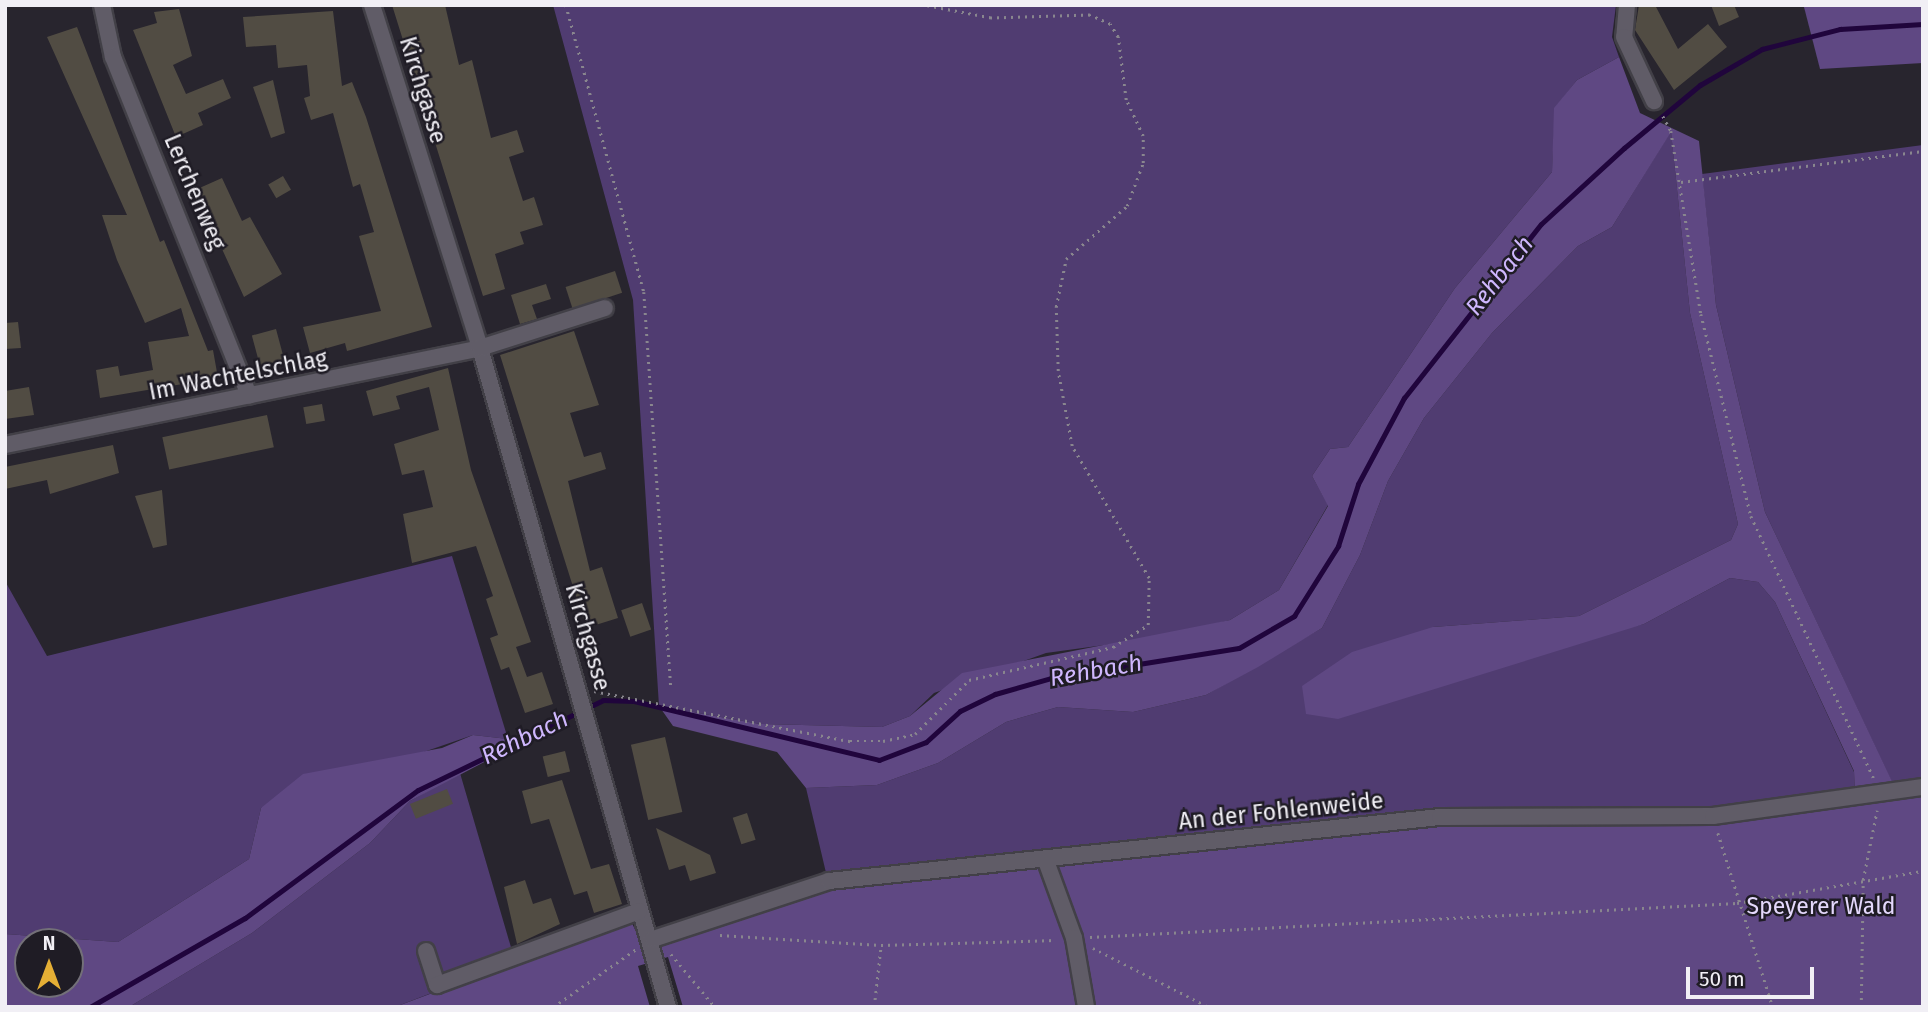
<!DOCTYPE html>
<html>
<head>
<meta charset="utf-8">
<style>
  body { margin:0 }
  #map { position:relative; width:1928px; height:1012px; overflow:hidden; background:#28252e; font-family:"Fira Sans",sans-serif }
  div>[style] { position:absolute }
  [style*='--x'] { left:calc(var(--x)*1px); top:calc(var(--y)*1px); width:calc(var(--w)*1px); rotate:calc(var(--a)*1deg) }
  .green>* { inset:0; background:#503c71 }
  .forest>* { inset:0; background:#5f4883 }
  .stream>* { height:5px; margin:-2.5px; padding:0 2.5px; transform-origin:2.5px; border-radius:2.5px; background:#20053c }
  .building>* { inset:0; background:#514c43; transform-origin:0 0 }
  .path>* { height:2.5px; margin-top:-1.25px; transform-origin:0; background:repeating-linear-gradient(90deg,#89868e 0 2px,transparent 0 7px) }
  .roads { filter:drop-shadow(2px 0 #424047) drop-shadow(-2px 0 #424047) drop-shadow(0 2px #424047) drop-shadow(0 -2px #424047) }
  .minor>* { height:16px; margin:-8px; padding:0 8px; transform-origin:8px; border-radius:8px; background:#605c67 }
  span { translate:-50% -50%; white-space:nowrap; text-align:center; line-height:1.15; -webkit-text-stroke:5px #1f1c25; paint-order:stroke }
  .street-label { font-size:23px; color:#f1eff5 }
  .park-label { font-size:23px; color:#e4d8fc }
  .water-label { font-size:24px; color:#cfb7fe; font-style:italic }
  .frame { position:absolute; inset:0; border:7px solid #f1eff5; pointer-events:none }
  .north { position:absolute; left:14px; top:928px; width:70px; height:70px; box-sizing:border-box; background:#1f1c25; border:2px solid #737078; border-radius:50%; rotate:0deg; font-size:19px; font-weight:700; line-height:28px; text-align:center; color:#f1eff5 }
  .north::after { content:''; display:block; margin:auto; width:24px; height:32px; background:#e4ae35; clip-path:polygon(50% 0,100% 100%,50% 72%,0 100%) }
  .scale { position:absolute; left:1686px; top:967px; width:128px; height:32px; box-sizing:border-box; border:4px solid #f1eff5; border-top:0; padding-left:9px; font-size:21px; line-height:24px; white-space:nowrap; color:#f1eff5; -webkit-text-stroke:5px #1f1c25; paint-order:stroke }
</style>
</head>
<body>
<div id="map">
  <div class="green">
    <div style="clip-path:polygon(553px 5px,1616px 5px,1612px 37px,1619px 57px,1577px 80px,1555px 108px,1552px 172px,1455px 288px,1348px 447px,1330px 449px,1312px 476px,1328px 505px,1279px 590px,1230px 620px,1163px 637px,1046px 653px,934px 693px,910px 716px,882px 727px,760px 724px,659px 706px,633px 300px)"></div>
    <div style="clip-path:polygon(1671px 131px,1690px 313px,1738px 524px,1731px 540px,1579px 616px,1433px 627px,1584px 638px,1644px 624px,1730px 578px,1758px 582px,1775px 602px,1854px 772px,1855px 799px,1300px 834px,827px 877px,806px 788px,877px 785px,938px 763px,1006px 722px,1058px 707px,1133px 712px,1206px 695px,1322px 628px,1360px 555px,1388px 481px,1424px 418px,1492px 333px,1578px 246px,1612px 227px)"></div>
    <div style="clip-path:polygon(1923px 145px,1923px 793px,1898px 795px,1765px 512px,1716px 305px,1702px 174px)"></div>
    <div style="clip-path:polygon(452px 556px,508px 739px,473px 735px,261px 808px,249px 859px,118px 942px,5px 934px,5px 581px,47px 656px)"></div>
    <div style="clip-path:polygon(460px 773px,515px 961px,395px 1007px,129px 1007px,252px 933px,370px 843px,410px 801px)"></div>
  </div>
  <div class="forest">
    <div style="clip-path:polygon(1923px 6px,1923px 63px,1820px 69px,1804px 7px)"></div>
    <div style="clip-path:polygon(1619px 57px,1640px 113px,1699px 141px,1716px 305px,1765px 512px,1898px 794px,1923px 793px,1923px 1007px,683px 1007px,668px 957px,638px 966px,650px 1007px,395px 1007px,630px 919px,640px 940px,827px 877px,1300px 834px,1855px 799px,1854px 771px,1775px 602px,1758px 582px,1730px 578px,1644px 624px,1338px 719px,1306px 714px,1302px 686px,1352px 652px,1433px 627px,1579px 616px,1731px 540px,1738px 524px,1690px 313px,1671px 132px,1612px 227px,1578px 246px,1492px 333px,1424px 418px,1388px 481px,1360px 555px,1322px 628px,1258px 667px,1206px 695px,1133px 712px,1058px 707px,1006px 722px,938px 763px,877px 785px,806px 788px,777px 752px,673px 726px,659px 706px,760px 724px,882px 727px,910px 716px,962px 673px,1230px 620px,1279px 590px,1328px 506px,1312px 476px,1330px 449px,1348px 447px,1455px 288px,1552px 172px,1554px 108px,1577px 80px)"></div>
    <div style="clip-path:polygon(evenodd,473px 735px,508px 739px,511px 748px,410px 801px,370px 843px,252px 933px,129px 1007px,5px 1007px,5px 934px,118px 942px,249px 859px,261px 808px,303px 774px,442px 748px,473px 735px,70px 942px,70px 984px,28px 984px,28px 942px,70px 942px)"></div>
  </div>
  <div class="stream">
    <div style="--x:90;--y:1007;--w:179;--a:-29.9"></div>
    <div style="--x:245;--y:918;--w:215;--a:-36.5"></div>
    <div style="--x:418;--y:790;--w:206;--a:-25.9"></div>
    <div style="--x:603;--y:700;--w:31;--a:2"></div>
    <div style="--x:634;--y:701;--w:252;--a:13.5"></div>
    <div style="--x:879;--y:760;--w:50;--a:-21"></div>
    <div style="--x:926;--y:742;--w:46;--a:-42.4"></div>
    <div style="--x:960;--y:711;--w:39;--a:-26"></div>
    <div style="--x:995;--y:694;--w:58;--a:-15.9"></div>
    <div style="--x:1051;--y:678;--w:190;--a:-9.1"></div>
    <div style="--x:1239;--y:648;--w:64;--a:-30.2"></div>
    <div style="--x:1294;--y:616;--w:83;--a:-57.8"></div>
    <div style="--x:1338;--y:546;--w:65;--a:-72.1"></div>
    <div style="--x:1358;--y:484;--w:98;--a:-61.9"></div>
    <div style="--x:1404;--y:398;--w:221;--a:-51.8"></div>
    <div style="--x:1541;--y:224;--w:113;--a:-42.5"></div>
    <div style="--x:1624;--y:148;--w:99;--a:-39.7"></div>
    <div style="--x:1700;--y:85;--w:72;--a:-30.1"></div>
    <div style="--x:1762;--y:49;--w:81;--a:-14.4"></div>
    <div style="--x:1840;--y:29;--w:83;--a:-3.4"></div>
  </div>
  <div class="building">
    <div style="clip-path:polygon(392px 5px,445px 5px,459px 65px,472px 60px,491px 138px,517px 130px,524px 152px,509px 157px,523px 201px,534px 197px,543px 225px,520px 232px,524px 244px,495px 254px,505px 289px,483px 296px)"></div>
    <div style="clip-path:polygon(1639px 5px,1655px 5px,1678px 49px,1708px 24px,1727px 47px,1674px 90px,1635px 30px)"></div>
    <div style="clip-path:polygon(1711px 5px,1734px 5px,1739px 17px,1719px 26px)"></div>
    <div style="clip-path:polygon(179px 9px,192px 56px,173px 65px,186px 94px,223px 79px,231px 98px,198px 113px,203px 125px,176px 137px,133px 30px,157px 23px,154px 12px)"></div>
    <div style="clip-path:polygon(333px 11px,342px 86px,352px 82px,366px 117px,432px 327px,347px 351px,345px 343px,310px 353px,303px 327px,381px 311px,359px 236px,374px 232px,360px 184px,353px 187px,333px 113px,311px 120px,304px 98px,310px 96px,307px 65px,278px 68px,276px 45px,246px 47px,243px 17px)"></div>
    <div style="clip-path:polygon(77px 27px,160px 242px,164px 240px,208px 351px,213px 350px,218px 378px,100px 398px,96px 370px,118px 366px,120px 376px,153px 370px,148px 342px,189px 336px,181px 308px,145px 323px,117px 260px,102px 215px,127px 215px,47px 37px)"></div>
    <div style="clip-path:polygon(273px 80px,285px 133px,271px 138px,253px 87px)"></div>
    <div style="left:283px;top:176px;width:16px;height:17px;rotate:60deg"></div>
    <div style="clip-path:polygon(222px 178px,242px 221px,250px 217px,282px 274px,244px 297px,195px 190px)"></div>
    <div style="left:615px;top:271px;width:23px;height:52px;rotate:72deg"></div>
    <div style="clip-path:polygon(546px 284px,551px 299px,532px 305px,537px 319px,520px 324px,511px 295px)"></div>
    <div style="clip-path:polygon(18px 322px,21px 348px,5px 349px,5px 323px)"></div>
    <div style="left:276px;top:329px;width:34px;height:25px;rotate:75deg"></div>
    <div style="clip-path:polygon(574px 331px,599px 405px,570px 413px,584px 457px,601px 452px,606px 469px,568px 481px,590px 571px,602px 567px,618px 618px,586px 628px,500px 355px)"></div>
    <div style="clip-path:polygon(448px 368px,471px 470px,531px 642px,516px 647px,527px 677px,542px 672px,553px 704px,525px 713px,509px 667px,501px 670px,490px 638px,498px 635px,486px 599px,493px 596px,476px 546px,412px 563px,403px 514px,433px 507px,424px 470px,402px 475px,394px 444px,439px 430px,429px 387px,396px 396px,400px 409px,373px 416px,366px 391px)"></div>
    <div style="clip-path:polygon(29px 387px,34px 415px,5px 419px,5px 391px)"></div>
    <div style="left:322px;top:404px;width:17px;height:19px;rotate:80deg"></div>
    <div style="left:267px;top:415px;width:33px;height:107px;rotate:78deg"></div>
    <div style="clip-path:polygon(113px 445px,119px 473px,50px 494px,47px 480px,5px 489px,5px 467px)"></div>
    <div style="clip-path:polygon(162px 490px,167px 545px,153px 548px,135px 496px)"></div>
    <div style="left:642px;top:603px;width:28px;height:22px;rotate:71deg"></div>
    <div style="left:665px;top:737px;width:77px;height:35px;rotate:77deg"></div>
    <div style="left:565px;top:751px;width:21px;height:23px;rotate:76deg"></div>
    <div style="clip-path:polygon(562px 780px,591px 869px,609px 864px,622px 904px,594px 913px,587px 891px,574px 895px,549px 819px,531px 824px,522px 791px)"></div>
    <div style="left:447px;top:789px;width:16px;height:40px;rotate:68deg"></div>
    <div style="left:747px;top:813px;width:28px;height:15px;rotate:72deg"></div>
    <div style="clip-path:polygon(656px 828px,710px 855px,716px 873px,690px 881px,685px 865px,669px 870px)"></div>
    <div style="clip-path:polygon(525px 880px,533px 904px,551px 898px,560px 924px,517px 944px,504px 887px)"></div>
  </div>
  <div class="path">
    <div style="--x:566;--y:5;--w:297;--a:74.8"></div>
    <div style="--x:644;--y:292;--w:394;--a:86.1"></div>
    <div style="--x:1663;--y:116;--w:17;--a:62"></div>
    <div style="--x:1671;--y:131;--w:185;--a:80.7"></div>
    <div style="--x:1701;--y:314;--w:208;--a:76.1"></div>
    <div style="--x:1751;--y:516;--w:289;--a:64.9"></div>
    <div style="--x:1681;--y:182;--w:244;--a:-7.3"></div>
    <div style="--x:594;--y:691;--w:261;--a:11.1"></div>
    <div style="--x:850;--y:741;--w:33;--a:0"></div>
    <div style="--x:883;--y:741;--w:33;--a:-12"></div>
    <div style="--x:915;--y:734;--w:76;--a:-45"></div>
    <div style="--x:969;--y:680;--w:148;--a:-12.9"></div>
    <div style="--x:1113;--y:647;--w:41;--a:-32.2"></div>
    <div style="--x:1148;--y:625;--w:47;--a:-88.8"></div>
    <div style="--x:1149;--y:578;--w:153;--a:-120.3"></div>
    <div style="--x:1072;--y:446;--w:76;--a:-100.6"></div>
    <div style="--x:1058;--y:371;--w:64;--a:-91.8"></div>
    <div style="--x:1056;--y:307;--w:49;--a:-78.2"></div>
    <div style="--x:1066;--y:259;--w:81;--a:-41"></div>
    <div style="--x:1127;--y:206;--w:46;--a:-69.6"></div>
    <div style="--x:1143;--y:163;--w:27;--a:-90"></div>
    <div style="--x:1143;--y:136;--w:40;--a:-115"></div>
    <div style="--x:1126;--y:100;--w:64;--a:-97.2"></div>
    <div style="--x:1118;--y:37;--w:15;--a:-122"></div>
    <div style="--x:1110;--y:24;--w:22;--a:-156"></div>
    <div style="--x:1090;--y:15;--w:99;--a:178.3"></div>
    <div style="--x:991;--y:18;--w:69;--a:-169.2"></div>
    <div style="--x:1718;--y:833;--w:182;--a:72.5"></div>
    <div style="--x:720;--y:935;--w:161;--a:3.6"></div>
    <div style="--x:881;--y:945;--w:175;--a:-1.6"></div>
    <div style="--x:1090;--y:937;--w:648;--a:-3.01"></div>
    <div style="--x:1737;--y:903;--w:189;--a:-9.8"></div>
    <div style="--x:1093;--y:948;--w:130;--a:27"></div>
    <div style="--x:671;--y:954;--w:69;--a:50.3"></div>
    <div style="--x:553;--y:1007;--w:101;--a:-34.9"></div>
    <div style="--x:874;--y:1007;--w:62;--a:-83.6"></div>
    <div style="--x:1861;--y:1007;--w:127;--a:-89.1"></div>
    <div style="--x:1863;--y:880;--w:71;--a:-78.7"></div>
  </div>
  <div class="roads">
    <div class="minor">
      <div style="--x:102;--y:5;--w:53;--a:78.1"></div>
      <div style="--x:113;--y:57;--w:365;--a:68.1"></div>
      <div style="--x:372;--y:5;--w:360;--a:72.5"></div>
      <div style="--x:480;--y:348;--w:685;--a:74.08"></div>
      <div style="--x:1627;--y:5;--w:32;--a:95"></div>
      <div style="--x:1624;--y:37;--w:71;--a:64.9"></div>
      <div style="--x:5;--y:445;--w:485;--a:-11.5"></div>
      <div style="--x:480;--y:348;--w:131;--a:-17.7"></div>
      <div style="--x:1046;--y:861;--w:82;--a:70"></div>
      <div style="--x:1074;--y:938;--w:70;--a:80.1"></div>
      <div style="--x:653;--y:939;--w:185;--a:-18.2"></div>
      <div style="--x:829;--y:881;--w:614;--a:-5.98"></div>
      <div style="--x:1440;--y:817;--w:273;--a:-0.2"></div>
      <div style="--x:1713;--y:816;--w:212;--a:-7.9"></div>
      <div style="--x:426;--y:951;--w:36;--a:72"></div>
      <div style="--x:437;--y:985;--w:215;--a:-20.1"></div>
    </div>
  </div>
  <div class="street-label">
    <span style="left:423px;top:90px;rotate:73deg">Kirchgasse</span>
    <span style="left:195px;top:192px;rotate:67deg">Lerchenweg</span>
    <span style="left:238px;top:375px;rotate:-11deg">Im Wachtelschlag</span>
    <span style="left:588px;top:637px;rotate:74deg">Kirchgasse</span>
    <span style="left:1281px;top:811px;rotate:-6deg">An der Fohlenweide</span>
  </div>
  <div class="park-label">
    <span style="left:1821px;top:906px">Speyerer Wald</span>
  </div>
  <div class="water-label">
    <span style="left:1500px;top:276px;rotate:-52deg">Rehbach</span>
    <span style="left:1096px;top:671px;rotate:-10deg">Rehbach</span>
    <span style="left:525px;top:738px;rotate:-26deg">Rehbach</span>
  </div>
  <div class="frame"></div>
  <div class="north">N</div>
  <div class="scale">50 m</div>
</div>
</body>
</html>
